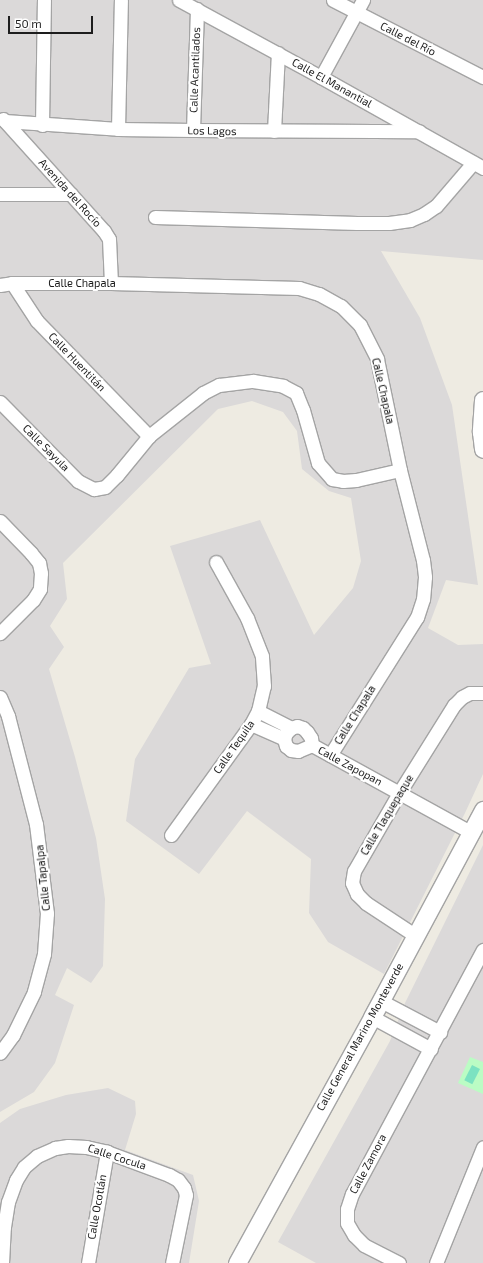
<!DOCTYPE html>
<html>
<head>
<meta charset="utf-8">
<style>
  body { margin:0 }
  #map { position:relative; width:483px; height:1263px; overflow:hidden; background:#eeebe2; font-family:"Exo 2",sans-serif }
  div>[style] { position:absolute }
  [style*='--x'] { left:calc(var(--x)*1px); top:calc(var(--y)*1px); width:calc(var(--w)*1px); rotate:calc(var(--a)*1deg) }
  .residential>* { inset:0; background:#dbd9d9 }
  .park>* { inset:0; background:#bbfcc4 }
  .pitch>* { inset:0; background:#7be2c1; transform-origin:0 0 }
  .roads { filter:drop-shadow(1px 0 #a4a4a4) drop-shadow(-1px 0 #a4a4a4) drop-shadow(0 1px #a4a4a4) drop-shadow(0 -1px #a4a4a4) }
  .minor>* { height:13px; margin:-6.5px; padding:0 6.5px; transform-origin:6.5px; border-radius:6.5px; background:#fff }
  .tertiary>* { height:17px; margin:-8.5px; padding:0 8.5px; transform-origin:8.5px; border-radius:8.5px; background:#fff }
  span { translate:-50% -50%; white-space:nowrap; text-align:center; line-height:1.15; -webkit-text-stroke:4px #fff; paint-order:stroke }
  .street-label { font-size:11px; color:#1d1d1d }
  .scale { position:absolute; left:8px; top:16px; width:85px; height:18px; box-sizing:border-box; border:2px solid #1d1d1d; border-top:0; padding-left:5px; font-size:12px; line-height:14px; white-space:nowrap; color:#1d1d1d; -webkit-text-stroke:3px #fff; paint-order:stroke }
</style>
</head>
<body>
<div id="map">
  <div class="residential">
    <div style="clip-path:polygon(0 0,483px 0,483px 260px,381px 251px,420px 318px,452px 405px,478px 585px,446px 580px,428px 628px,458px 645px,483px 644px,483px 774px,465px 813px,384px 974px,328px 942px,309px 913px,311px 859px,247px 811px,199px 874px,126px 821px,135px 759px,189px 668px,211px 664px,170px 546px,260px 520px,314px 635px,353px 588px,361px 561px,351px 498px,329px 491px,302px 469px,297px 431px,283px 412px,252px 401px,218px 409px,63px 563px,67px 599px,50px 626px,64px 647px,49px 669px,75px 757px,96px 838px,105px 899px,103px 966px,91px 983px,67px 968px,55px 995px,74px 1005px,55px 1063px,34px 1092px,0 1112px)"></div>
    <div style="clip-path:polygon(483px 845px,483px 1263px,316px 1263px,278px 1242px,390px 1041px,405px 1003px)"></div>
    <div style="clip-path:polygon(108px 1088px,135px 1101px,136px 1114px,125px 1150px,193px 1175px,199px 1201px,189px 1263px,0 1263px,0 1123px,20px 1109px,66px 1095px)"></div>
  </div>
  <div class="park">
    <div style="clip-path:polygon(470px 1057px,483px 1062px,483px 1094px,458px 1083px)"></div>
  </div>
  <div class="pitch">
    <div style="left:472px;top:1065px;width:9px;height:17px;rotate:27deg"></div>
  </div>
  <div class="roads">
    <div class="minor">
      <div style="--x:179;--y:0;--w:162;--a:28.5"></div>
      <div style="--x:321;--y:77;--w:186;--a:29.3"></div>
      <div style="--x:333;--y:0;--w:169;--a:27.2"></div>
      <div style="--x:321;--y:77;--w:88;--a:-61.4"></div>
      <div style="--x:3;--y:119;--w:151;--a:48"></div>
      <div style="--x:104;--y:231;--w:9;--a:58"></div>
      <div style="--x:109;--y:239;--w:44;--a:87.4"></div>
      <div style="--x:5;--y:121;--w:113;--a:4"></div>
      <div style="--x:118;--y:129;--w:75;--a:0.8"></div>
      <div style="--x:193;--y:130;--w:226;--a:0.3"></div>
      <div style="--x:42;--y:125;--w:125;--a:-89.1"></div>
      <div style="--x:118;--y:129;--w:129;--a:-88.7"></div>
      <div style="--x:193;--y:130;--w:121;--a:-88.1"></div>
      <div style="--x:274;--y:131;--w:78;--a:-87.1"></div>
      <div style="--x:0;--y:194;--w:71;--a:0"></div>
      <div style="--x:155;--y:217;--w:202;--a:1.7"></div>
      <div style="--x:357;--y:223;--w:32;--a:0"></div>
      <div style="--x:389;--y:223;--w:21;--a:-8"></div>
      <div style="--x:410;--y:220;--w:15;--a:-23"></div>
      <div style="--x:424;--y:214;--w:14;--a:-34"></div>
      <div style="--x:436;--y:206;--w:57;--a:-49.3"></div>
      <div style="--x:12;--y:283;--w:45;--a:56.7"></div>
      <div style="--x:37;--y:321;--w:161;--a:45.8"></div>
      <div style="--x:0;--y:285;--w:12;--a:-9"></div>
      <div style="--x:12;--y:283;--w:99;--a:0"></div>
      <div style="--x:111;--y:283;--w:188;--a:1.5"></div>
      <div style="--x:299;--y:288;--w:21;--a:17"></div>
      <div style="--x:319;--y:294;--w:25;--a:29"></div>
      <div style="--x:341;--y:306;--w:27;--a:45"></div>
      <div style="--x:360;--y:325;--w:38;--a:63"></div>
      <div style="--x:377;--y:359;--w:113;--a:78.3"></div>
      <div style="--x:400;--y:470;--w:93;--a:75.7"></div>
      <div style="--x:423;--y:560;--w:17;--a:83"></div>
      <div style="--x:425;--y:577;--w:22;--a:95"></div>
      <div style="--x:423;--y:599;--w:19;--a:108"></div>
      <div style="--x:417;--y:617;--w:163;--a:122.2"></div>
      <div style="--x:0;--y:402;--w:111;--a:45.4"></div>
      <div style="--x:78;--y:481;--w:18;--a:27"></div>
      <div style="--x:94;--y:489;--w:11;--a:-10"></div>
      <div style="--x:105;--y:487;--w:17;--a:-45"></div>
      <div style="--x:117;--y:475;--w:50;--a:-50.6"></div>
      <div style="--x:149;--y:436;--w:69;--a:-38.5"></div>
      <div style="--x:203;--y:393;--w:18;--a:-27"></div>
      <div style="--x:219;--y:385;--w:34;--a:-7"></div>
      <div style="--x:253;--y:381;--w:30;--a:9"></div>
      <div style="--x:283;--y:386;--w:15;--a:28"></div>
      <div style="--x:296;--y:393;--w:18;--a:68"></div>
      <div style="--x:303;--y:410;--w:55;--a:74.2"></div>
      <div style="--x:318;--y:463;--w:21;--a:49"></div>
      <div style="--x:332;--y:479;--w:11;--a:10"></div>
      <div style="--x:343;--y:481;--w:13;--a:-4"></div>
      <div style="--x:356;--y:480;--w:45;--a:-12.8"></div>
      <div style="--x:0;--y:521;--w:45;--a:45.9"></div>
      <div style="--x:31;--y:553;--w:13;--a:51"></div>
      <div style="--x:39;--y:563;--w:10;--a:79"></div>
      <div style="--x:41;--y:573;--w:16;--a:94"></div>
      <div style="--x:40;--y:589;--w:13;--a:122"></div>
      <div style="--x:33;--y:600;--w:47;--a:135"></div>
      <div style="--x:0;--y:697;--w:21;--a:67"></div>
      <div style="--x:8;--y:716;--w:112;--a:75.5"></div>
      <div style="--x:36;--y:824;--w:90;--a:83"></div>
      <div style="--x:47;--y:913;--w:41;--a:94.2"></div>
      <div style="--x:44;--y:954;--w:39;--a:105"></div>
      <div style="--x:34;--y:992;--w:48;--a:116"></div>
      <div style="--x:13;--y:1035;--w:22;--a:126"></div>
      <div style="--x:258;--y:711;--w:37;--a:27"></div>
      <div style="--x:251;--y:724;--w:36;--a:24"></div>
      <div style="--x:297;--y:726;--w:6;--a:18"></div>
      <div style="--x:303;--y:728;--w:6;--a:45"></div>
      <div style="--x:307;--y:732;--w:7;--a:56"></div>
      <div style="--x:311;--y:738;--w:7;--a:82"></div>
      <div style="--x:312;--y:745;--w:15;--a:157"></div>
      <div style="--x:298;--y:751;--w:7;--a:-172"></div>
      <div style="--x:291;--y:750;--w:6;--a:-141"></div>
      <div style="--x:286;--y:746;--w:7;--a:-106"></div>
      <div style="--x:284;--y:739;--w:6;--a:-72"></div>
      <div style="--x:286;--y:733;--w:7;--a:-45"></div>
      <div style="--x:291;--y:728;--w:6;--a:-18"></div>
      <div style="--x:312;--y:745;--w:183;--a:28.8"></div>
      <div style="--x:171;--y:835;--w:137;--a:-54.2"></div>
      <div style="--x:251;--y:724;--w:15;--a:-62"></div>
      <div style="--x:258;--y:711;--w:26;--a:-77"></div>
      <div style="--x:264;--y:686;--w:30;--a:-94"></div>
      <div style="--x:262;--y:656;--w:41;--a:-111.5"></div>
      <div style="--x:247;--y:618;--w:64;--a:-119"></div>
      <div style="--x:416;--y:936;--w:60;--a:-146.6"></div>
      <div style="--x:366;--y:903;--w:13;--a:-135"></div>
      <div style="--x:357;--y:894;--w:12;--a:-114"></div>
      <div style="--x:352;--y:883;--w:12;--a:-81"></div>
      <div style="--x:354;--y:871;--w:90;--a:-60"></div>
      <div style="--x:399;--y:793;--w:104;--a:-58"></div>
      <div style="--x:454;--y:705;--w:11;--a:-45"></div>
      <div style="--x:462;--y:697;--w:9;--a:-27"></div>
      <div style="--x:470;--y:693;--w:13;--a:0"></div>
      <div style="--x:381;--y:1001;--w:67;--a:27.7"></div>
      <div style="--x:372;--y:1017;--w:67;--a:28.5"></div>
      <div style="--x:2;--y:1263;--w:36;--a:-87"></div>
      <div style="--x:4;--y:1227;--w:25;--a:-81"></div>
      <div style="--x:8;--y:1202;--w:23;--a:-70"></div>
      <div style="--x:16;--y:1180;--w:15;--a:-58"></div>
      <div style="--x:24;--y:1167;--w:17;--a:-40"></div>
      <div style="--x:37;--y:1156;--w:20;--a:-24"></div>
      <div style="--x:55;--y:1148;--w:13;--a:-9"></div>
      <div style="--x:68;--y:1146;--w:18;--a:3"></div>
      <div style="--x:86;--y:1147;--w:22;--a:13"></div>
      <div style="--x:107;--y:1152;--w:66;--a:20.4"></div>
      <div style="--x:169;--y:1175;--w:10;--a:29"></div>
      <div style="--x:178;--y:1180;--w:10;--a:53"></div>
      <div style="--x:184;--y:1188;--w:7;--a:74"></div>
      <div style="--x:186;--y:1195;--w:69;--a:101.6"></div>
      <div style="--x:88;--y:1263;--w:113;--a:-80.3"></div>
      <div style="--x:399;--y:1263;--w:39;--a:-153"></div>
      <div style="--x:364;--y:1245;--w:14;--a:-135"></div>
      <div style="--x:354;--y:1235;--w:14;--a:-120"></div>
      <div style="--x:347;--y:1223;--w:14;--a:-90"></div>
      <div style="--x:347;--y:1209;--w:16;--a:-72"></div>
      <div style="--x:352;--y:1194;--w:277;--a:-61.8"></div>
      <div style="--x:436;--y:1263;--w:125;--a:-67.9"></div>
    </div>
    <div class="tertiary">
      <div style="--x:483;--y:400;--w:32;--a:94"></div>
      <div style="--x:481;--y:432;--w:17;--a:83"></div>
      <div style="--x:237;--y:1263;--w:281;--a:-61.2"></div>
      <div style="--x:372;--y:1017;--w:235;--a:-61.8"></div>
    </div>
  </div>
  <div class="street-label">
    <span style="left:408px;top:39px;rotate:27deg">Calle del Río</span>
    <span style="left:195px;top:70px;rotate:-88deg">Calle Acantilados</span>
    <span style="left:332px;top:83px;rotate:29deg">Calle El Manantial</span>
    <span style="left:212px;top:131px;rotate:1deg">Los Lagos</span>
    <span style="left:70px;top:193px;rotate:48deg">Avenida del Rocío</span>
    <span style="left:82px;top:283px">Calle Chapala</span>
    <span style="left:77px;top:362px;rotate:46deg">Calle Huentitán</span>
    <span style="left:383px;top:391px;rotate:77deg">Calle Chapala</span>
    <span style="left:46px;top:448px;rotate:45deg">Calle Sayula</span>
    <span style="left:355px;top:715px;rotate:-58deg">Calle Chapala</span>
    <span style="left:234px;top:747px;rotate:-55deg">Calle Tequila</span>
    <span style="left:350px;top:766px;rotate:28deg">Calle Zapopan</span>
    <span style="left:387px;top:815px;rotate:-59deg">Calle Tlaquepaque</span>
    <span style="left:43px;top:878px;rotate:-96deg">Calle Tapalpa</span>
    <span style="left:360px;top:1037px;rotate:-61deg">Calle General Marino Monteverde</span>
    <span style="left:117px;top:1157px;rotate:18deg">Calle Cocula</span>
    <span style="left:368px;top:1164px;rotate:-62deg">Calle Zamora</span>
    <span style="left:97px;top:1207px;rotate:-80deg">Calle Ocotlán</span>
  </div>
  <div class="scale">50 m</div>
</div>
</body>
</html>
